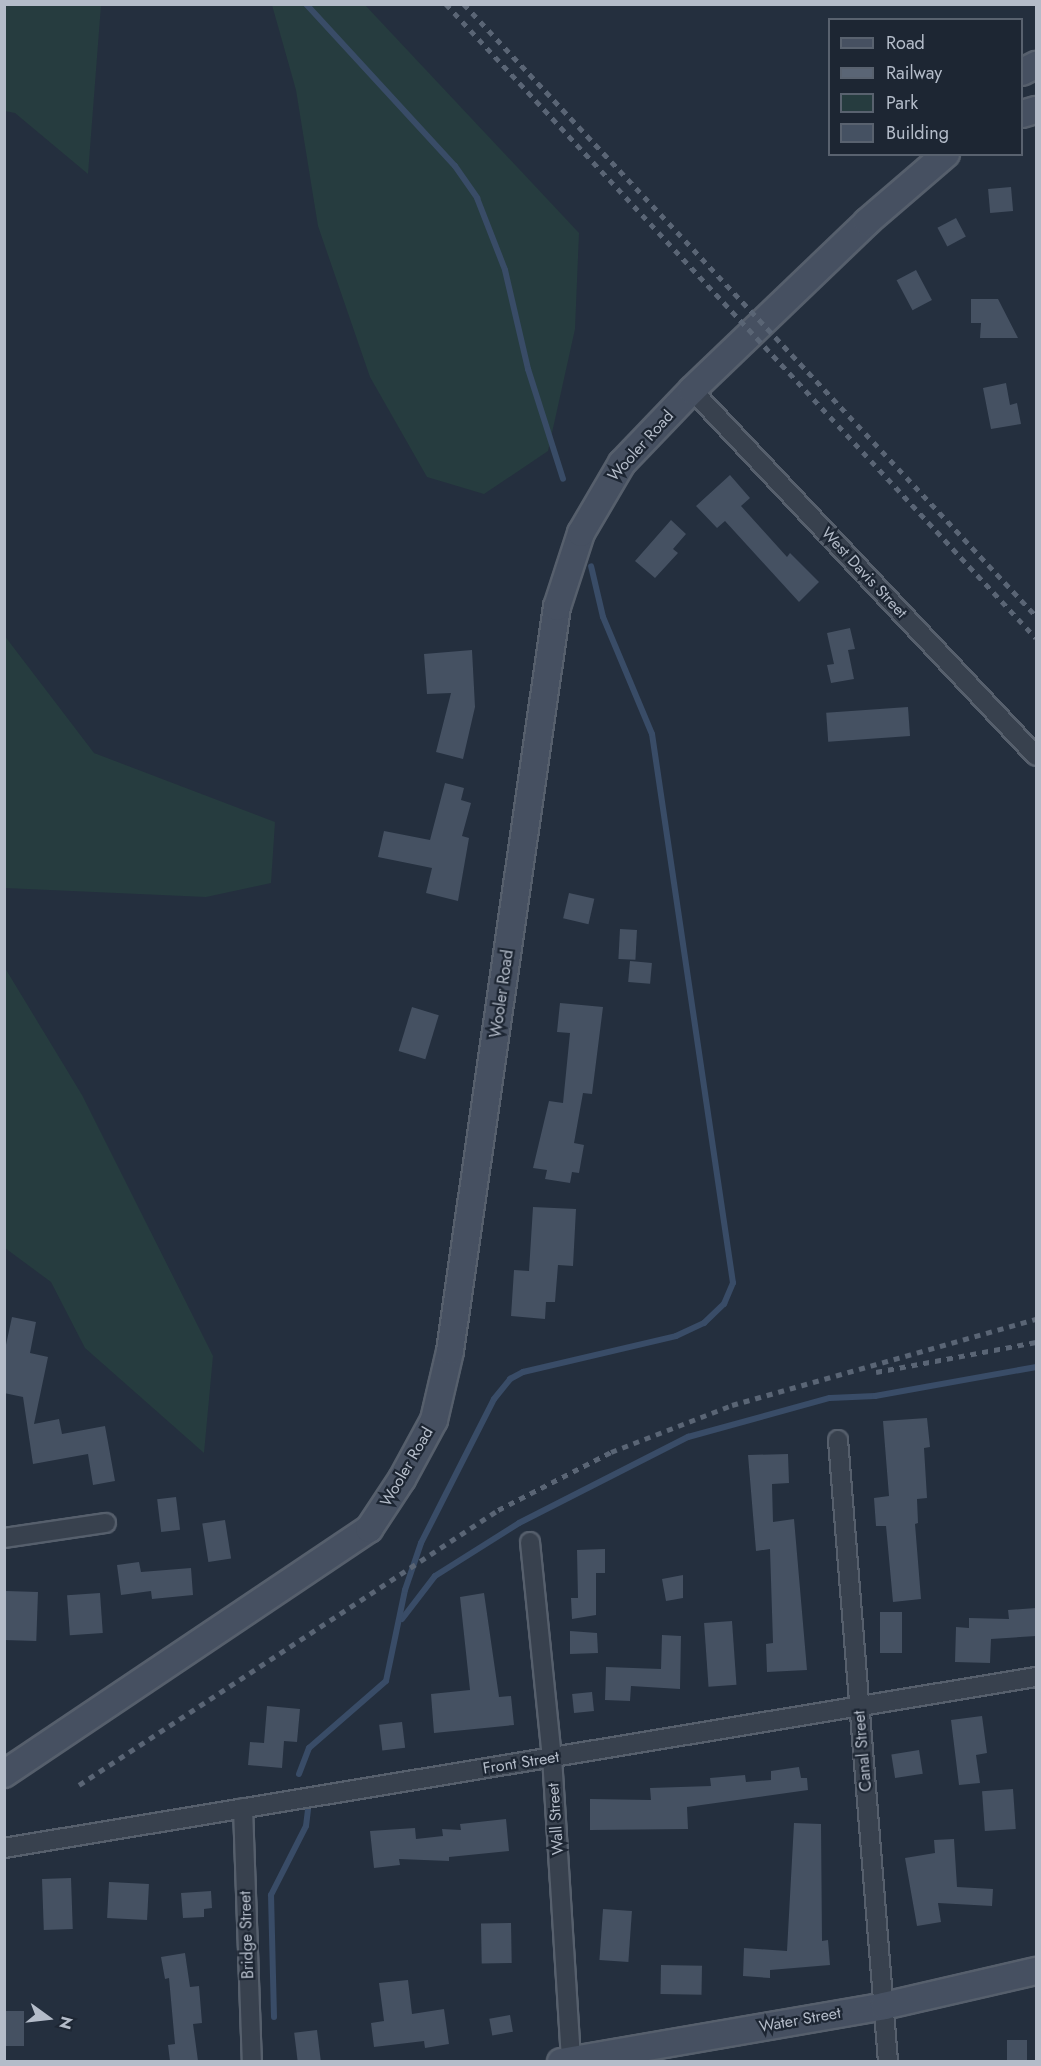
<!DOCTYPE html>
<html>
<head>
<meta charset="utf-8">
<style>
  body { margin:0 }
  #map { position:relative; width:1041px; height:2066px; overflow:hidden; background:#242f3e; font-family:Jost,sans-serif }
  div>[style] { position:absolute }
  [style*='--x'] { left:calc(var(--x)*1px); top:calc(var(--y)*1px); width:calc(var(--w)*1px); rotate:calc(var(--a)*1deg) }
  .green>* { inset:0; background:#263c3f }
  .stream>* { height:6px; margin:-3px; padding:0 3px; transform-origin:3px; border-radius:3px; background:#394c67 }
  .building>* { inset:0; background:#455162; transform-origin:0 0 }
  .roads { filter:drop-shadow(2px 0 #565f6c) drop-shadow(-2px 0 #565f6c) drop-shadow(0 2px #565f6c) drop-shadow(0 -2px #565f6c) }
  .street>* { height:18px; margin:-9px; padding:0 9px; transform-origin:9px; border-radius:9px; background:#38414e }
  .secondary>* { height:26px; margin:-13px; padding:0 13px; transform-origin:13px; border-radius:13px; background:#465061 }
  .rail>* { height:4.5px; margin-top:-2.25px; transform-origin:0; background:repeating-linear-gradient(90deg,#5a6575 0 6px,transparent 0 12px) }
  span { translate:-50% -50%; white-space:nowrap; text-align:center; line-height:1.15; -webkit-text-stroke:4.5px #1d2633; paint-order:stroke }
  .street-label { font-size:16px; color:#b4bcc9 }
  .frame { position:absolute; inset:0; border:6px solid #b4bcc9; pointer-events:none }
  .legend { position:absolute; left:828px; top:18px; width:195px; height:138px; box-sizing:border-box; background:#1d2633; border:2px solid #59626f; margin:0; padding:8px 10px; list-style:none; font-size:18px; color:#b4bcc9 }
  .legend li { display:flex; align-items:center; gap:12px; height:30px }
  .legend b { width:30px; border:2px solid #59626f }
  .north { position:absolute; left:18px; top:1988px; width:60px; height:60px; -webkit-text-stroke:4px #1d2633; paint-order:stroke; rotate:105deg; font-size:16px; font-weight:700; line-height:24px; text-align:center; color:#b4bcc9 }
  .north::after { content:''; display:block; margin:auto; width:21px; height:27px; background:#b4bcc9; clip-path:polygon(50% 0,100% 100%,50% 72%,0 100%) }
</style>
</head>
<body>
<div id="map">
  <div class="green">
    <div style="clip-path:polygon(5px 4px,101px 5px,88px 174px,15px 113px,5px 111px)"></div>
    <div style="clip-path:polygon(272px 5px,365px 5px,579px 233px,575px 329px,548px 451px,484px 494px,427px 477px,370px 377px,318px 226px,296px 90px)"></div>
    <div style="clip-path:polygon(4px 635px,94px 753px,275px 822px,271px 883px,206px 897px,5px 888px)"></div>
    <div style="clip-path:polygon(5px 968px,82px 1095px,213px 1356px,204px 1453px,85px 1348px,51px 1282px,5px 1248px)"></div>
  </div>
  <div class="stream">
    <div style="--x:306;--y:4;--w:220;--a:47.4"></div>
    <div style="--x:455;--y:166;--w:39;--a:55"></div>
    <div style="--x:477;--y:198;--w:77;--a:68.7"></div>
    <div style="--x:505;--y:270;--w:102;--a:76.9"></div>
    <div style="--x:528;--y:369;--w:115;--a:72.3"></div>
    <div style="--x:402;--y:1619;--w:54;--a:-52.5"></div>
    <div style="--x:435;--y:1576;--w:99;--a:-32.2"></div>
    <div style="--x:519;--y:1523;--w:190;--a:-27"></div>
    <div style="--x:688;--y:1437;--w:147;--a:-15.4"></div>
    <div style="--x:830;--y:1398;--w:45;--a:-2.5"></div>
    <div style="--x:875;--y:1396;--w:164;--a:-10.2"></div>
    <div style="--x:299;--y:1774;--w:28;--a:-69"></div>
    <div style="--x:309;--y:1748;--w:102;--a:-41"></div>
    <div style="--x:386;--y:1681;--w:93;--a:-78.2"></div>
    <div style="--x:405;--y:1590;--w:50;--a:-71.2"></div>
    <div style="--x:421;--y:1543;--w:161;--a:-63.1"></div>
    <div style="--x:494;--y:1399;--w:26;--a:-51"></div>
    <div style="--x:510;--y:1379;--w:15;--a:-28"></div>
    <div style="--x:523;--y:1372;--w:157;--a:-13.2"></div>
    <div style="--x:676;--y:1336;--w:31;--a:-25"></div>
    <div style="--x:704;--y:1323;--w:28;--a:-44"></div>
    <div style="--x:724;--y:1304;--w:23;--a:-67"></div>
    <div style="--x:733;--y:1283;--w:555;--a:-98.39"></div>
    <div style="--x:652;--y:734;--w:127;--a:-112.7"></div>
    <div style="--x:603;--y:617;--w:52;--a:-103.2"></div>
    <div style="--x:274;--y:2017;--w:122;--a:-91.4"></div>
    <div style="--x:271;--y:1895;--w:77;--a:-63.1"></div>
    <div style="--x:306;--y:1826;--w:17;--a:-83"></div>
  </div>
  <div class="building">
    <div style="left:1011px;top:187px;width:24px;height:23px;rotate:85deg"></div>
    <div style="left:956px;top:218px;width:21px;height:21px;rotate:62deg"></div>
    <div style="left:916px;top:270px;width:34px;height:22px;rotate:62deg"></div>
    <div style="clip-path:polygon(971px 299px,998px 299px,1018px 338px,980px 338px,981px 323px,971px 323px)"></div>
    <div style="clip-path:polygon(1006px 383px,1010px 405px,1017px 403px,1021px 424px,991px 429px,983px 388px)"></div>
    <div style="clip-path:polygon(730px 475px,750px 498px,741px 506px,787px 557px,790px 553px,819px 582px,799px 602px,725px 521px,717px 528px,696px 506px)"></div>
    <div style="clip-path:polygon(671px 520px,686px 534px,673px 549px,678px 553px,655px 578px,635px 561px)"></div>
    <div style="clip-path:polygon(850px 628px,855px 649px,848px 650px,854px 679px,831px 683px,827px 665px,834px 664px,827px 633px)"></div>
    <div style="clip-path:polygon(472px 650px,475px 707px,463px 759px,436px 752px,451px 693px,427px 694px,424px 654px)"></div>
    <div style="left:908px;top:707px;width:29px;height:82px;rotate:86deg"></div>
    <div style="clip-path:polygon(445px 783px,464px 788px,461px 800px,471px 803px,462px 836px,469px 838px,458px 901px,426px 893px,432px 868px,378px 857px,384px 831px,430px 840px)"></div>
    <div style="left:569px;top:893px;width:26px;height:26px;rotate:13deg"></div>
    <div style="left:620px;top:929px;width:17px;height:30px;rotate:3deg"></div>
    <div style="left:630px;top:961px;width:22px;height:21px;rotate:5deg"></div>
    <div style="clip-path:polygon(560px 1003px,603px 1007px,592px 1094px,583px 1093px,574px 1143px,584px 1145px,579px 1173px,572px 1172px,570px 1183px,545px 1179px,547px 1170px,533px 1168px,549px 1101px,563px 1103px,570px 1033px,557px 1032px)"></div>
    <div style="left:412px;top:1007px;width:28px;height:46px;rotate:17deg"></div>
    <div style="clip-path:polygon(533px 1207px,576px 1209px,573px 1266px,558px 1265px,555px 1302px,546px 1302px,545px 1319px,511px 1316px,514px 1270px,529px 1271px)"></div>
    <div style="clip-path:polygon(12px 1317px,36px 1322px,30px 1353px,48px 1357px,34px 1424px,59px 1419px,62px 1434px,105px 1426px,115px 1481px,93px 1485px,88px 1454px,33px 1464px,23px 1397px,4px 1393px,4px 1354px)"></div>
    <div style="clip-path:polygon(927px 1418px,930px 1447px,924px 1448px,927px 1498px,917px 1499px,918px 1523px,915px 1524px,921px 1599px,893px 1602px,886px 1526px,876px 1526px,874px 1498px,889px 1496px,883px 1421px)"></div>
    <div style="clip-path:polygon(788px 1454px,789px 1483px,772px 1484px,773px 1522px,794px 1519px,807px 1670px,767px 1672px,766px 1644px,773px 1643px,770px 1549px,756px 1551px,748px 1455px)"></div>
    <div style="left:176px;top:1497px;width:33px;height:19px;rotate:83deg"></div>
    <div style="left:225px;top:1520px;width:39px;height:23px;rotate:81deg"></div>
    <div style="clip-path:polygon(605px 1549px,605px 1573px,596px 1573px,596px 1615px,572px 1619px,571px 1598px,578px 1598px,577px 1550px)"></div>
    <div style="clip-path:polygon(139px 1562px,141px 1572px,191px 1568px,193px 1595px,152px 1599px,151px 1591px,121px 1595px,117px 1565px)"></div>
    <div style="clip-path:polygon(683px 1575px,683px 1598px,666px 1601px,662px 1579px)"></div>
    <div style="left:6px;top:1591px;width:32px;height:49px;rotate:2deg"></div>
    <div style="left:100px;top:1593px;width:40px;height:33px;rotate:86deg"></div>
    <div style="clip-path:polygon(484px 1593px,499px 1697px,511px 1696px,514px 1725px,434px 1733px,431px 1694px,470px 1690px,460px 1597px)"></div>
    <div style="clip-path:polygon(1036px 1608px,1036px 1636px,991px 1639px,990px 1663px,955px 1662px,956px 1627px,969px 1628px,969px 1618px,1009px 1619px,1008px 1610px)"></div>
    <div style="left:880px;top:1612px;width:22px;height:41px"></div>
    <div style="left:732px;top:1621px;width:64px;height:28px;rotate:86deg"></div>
    <div style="clip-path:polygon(570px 1631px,597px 1633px,598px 1653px,570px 1654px)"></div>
    <div style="clip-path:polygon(662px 1635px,681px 1636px,680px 1689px,631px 1686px,630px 1701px,605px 1700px,606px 1667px,661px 1669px)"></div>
    <div style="left:592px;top:1692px;width:19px;height:20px;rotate:84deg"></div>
    <div style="clip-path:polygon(267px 1706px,300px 1709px,297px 1742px,284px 1741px,282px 1768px,248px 1765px,250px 1742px,264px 1743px)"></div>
    <div style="clip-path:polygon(982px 1716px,987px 1753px,976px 1755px,980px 1783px,959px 1785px,951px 1720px)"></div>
    <div style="left:402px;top:1722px;width:26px;height:23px;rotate:83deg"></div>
    <div style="left:919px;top:1750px;width:24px;height:28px;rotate:81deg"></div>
    <div style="clip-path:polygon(799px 1767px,801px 1778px,807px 1778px,808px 1790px,687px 1807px,688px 1829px,590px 1830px,590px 1799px,651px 1800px,650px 1788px,711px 1786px,710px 1778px,745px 1775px,746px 1782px,771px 1780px,771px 1771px)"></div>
    <div style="left:1013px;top:1789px;width:40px;height:31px;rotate:86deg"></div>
    <div style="clip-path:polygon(506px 1819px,509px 1851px,449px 1857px,449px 1861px,399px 1859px,400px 1865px,374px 1868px,370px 1831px,415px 1828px,416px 1839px,443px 1836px,442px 1829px,461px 1830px,460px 1824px)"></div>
    <div style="clip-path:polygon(794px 1823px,821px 1824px,822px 1941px,828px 1940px,830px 1965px,770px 1970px,770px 1978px,743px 1976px,744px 1948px,787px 1951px)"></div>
    <div style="clip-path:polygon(954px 1839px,957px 1887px,993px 1889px,992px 1906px,938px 1903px,941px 1922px,917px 1926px,905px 1858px,935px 1853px,934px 1840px)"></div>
    <div style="left:71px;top:1878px;width:51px;height:29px;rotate:88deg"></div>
    <div style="left:109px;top:1882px;width:40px;height:36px;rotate:3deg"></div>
    <div style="clip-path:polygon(211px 1891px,212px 1908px,204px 1909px,204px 1917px,183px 1918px,181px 1893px)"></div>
    <div style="left:603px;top:1909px;width:29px;height:51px;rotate:4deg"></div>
    <div style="left:511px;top:1923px;width:40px;height:30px;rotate:89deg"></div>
    <div style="clip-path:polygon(185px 1953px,190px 1987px,199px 1986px,202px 2023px,193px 2024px,198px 2061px,170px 2061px,168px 2045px,175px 2044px,169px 1978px,165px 1979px,161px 1957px)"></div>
    <div style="left:661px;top:1965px;width:41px;height:29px;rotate:1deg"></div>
    <div style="clip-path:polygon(408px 1980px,412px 2014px,444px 2009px,449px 2044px,425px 2048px,424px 2041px,374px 2047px,371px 2023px,384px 2021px,379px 1983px)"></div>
    <div style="left:4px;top:2011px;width:20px;height:35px"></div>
    <div style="left:510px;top:2015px;width:17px;height:21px;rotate:80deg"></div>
    <div style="left:317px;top:2030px;width:31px;height:23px;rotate:83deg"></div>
    <div style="left:1007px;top:2040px;width:20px;height:21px"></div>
  </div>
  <div class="roads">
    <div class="street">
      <div style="--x:692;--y:390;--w:502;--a:46.77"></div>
      <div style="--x:838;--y:1440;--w:624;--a:85.4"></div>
      <div style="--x:4;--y:1538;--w:103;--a:-8.4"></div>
      <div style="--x:530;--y:1542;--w:216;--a:84.2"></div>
      <div style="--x:552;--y:1757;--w:306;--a:86.4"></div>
      <div style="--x:243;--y:1808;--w:254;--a:88"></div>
      <div style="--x:4;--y:1848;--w:1046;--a:-9.41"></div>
    </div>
    <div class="secondary">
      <div style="--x:1022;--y:72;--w:16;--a:-27"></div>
      <div style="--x:1022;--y:114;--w:15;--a:-16"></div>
      <div style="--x:4;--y:1774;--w:440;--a:-33.9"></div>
      <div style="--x:369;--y:1529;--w:60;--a:-56.6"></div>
      <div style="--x:402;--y:1479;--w:67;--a:-61.5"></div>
      <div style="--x:434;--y:1420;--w:71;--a:-76.9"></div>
      <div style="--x:450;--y:1351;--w:752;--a:-81.82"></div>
      <div style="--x:557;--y:607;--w:78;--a:-72"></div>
      <div style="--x:581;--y:533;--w:81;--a:-59.6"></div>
      <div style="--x:622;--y:463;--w:101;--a:-46.2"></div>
      <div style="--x:692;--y:390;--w:243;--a:-43.8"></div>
      <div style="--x:867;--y:222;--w:104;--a:-40.7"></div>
      <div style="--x:561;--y:2062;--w:328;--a:-9.8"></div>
      <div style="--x:884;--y:2006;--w:156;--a:-13"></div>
    </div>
  </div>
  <div class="rail">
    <div style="--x:446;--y:4;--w:866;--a:47.06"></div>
    <div style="--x:464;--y:4;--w:838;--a:46.93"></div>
    <div style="--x:876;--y:1372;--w:163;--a:-10.6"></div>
    <div style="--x:79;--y:1785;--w:501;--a:-33.28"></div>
    <div style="--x:498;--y:1510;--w:127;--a:-27.2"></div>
    <div style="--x:611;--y:1452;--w:130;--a:-21.2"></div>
    <div style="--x:732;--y:1405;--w:316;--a:-15.8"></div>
  </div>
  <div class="street-label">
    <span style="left:641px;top:446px;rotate:-48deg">Wooler Road</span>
    <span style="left:864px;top:573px;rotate:47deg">West Davis Street</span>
    <span style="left:502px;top:994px;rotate:-82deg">Wooler Road</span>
    <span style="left:407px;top:1467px;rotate:-60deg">Wooler Road</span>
    <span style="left:863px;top:1751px;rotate:-95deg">Canal Street</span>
    <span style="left:521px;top:1763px;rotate:-9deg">Front Street</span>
    <span style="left:556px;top:1819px;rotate:-94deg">Wall Street</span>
    <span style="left:247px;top:1935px;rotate:-92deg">Bridge Street</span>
    <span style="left:800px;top:2020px;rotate:-10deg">Water Street</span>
  </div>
  <div class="frame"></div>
  <ul class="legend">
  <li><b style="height:8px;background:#465061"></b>Road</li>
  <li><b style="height:8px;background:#5a6575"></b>Railway</li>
  <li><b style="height:16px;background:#263c3f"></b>Park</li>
  <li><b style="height:16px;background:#455162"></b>Building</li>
  </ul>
  <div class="north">N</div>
</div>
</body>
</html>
